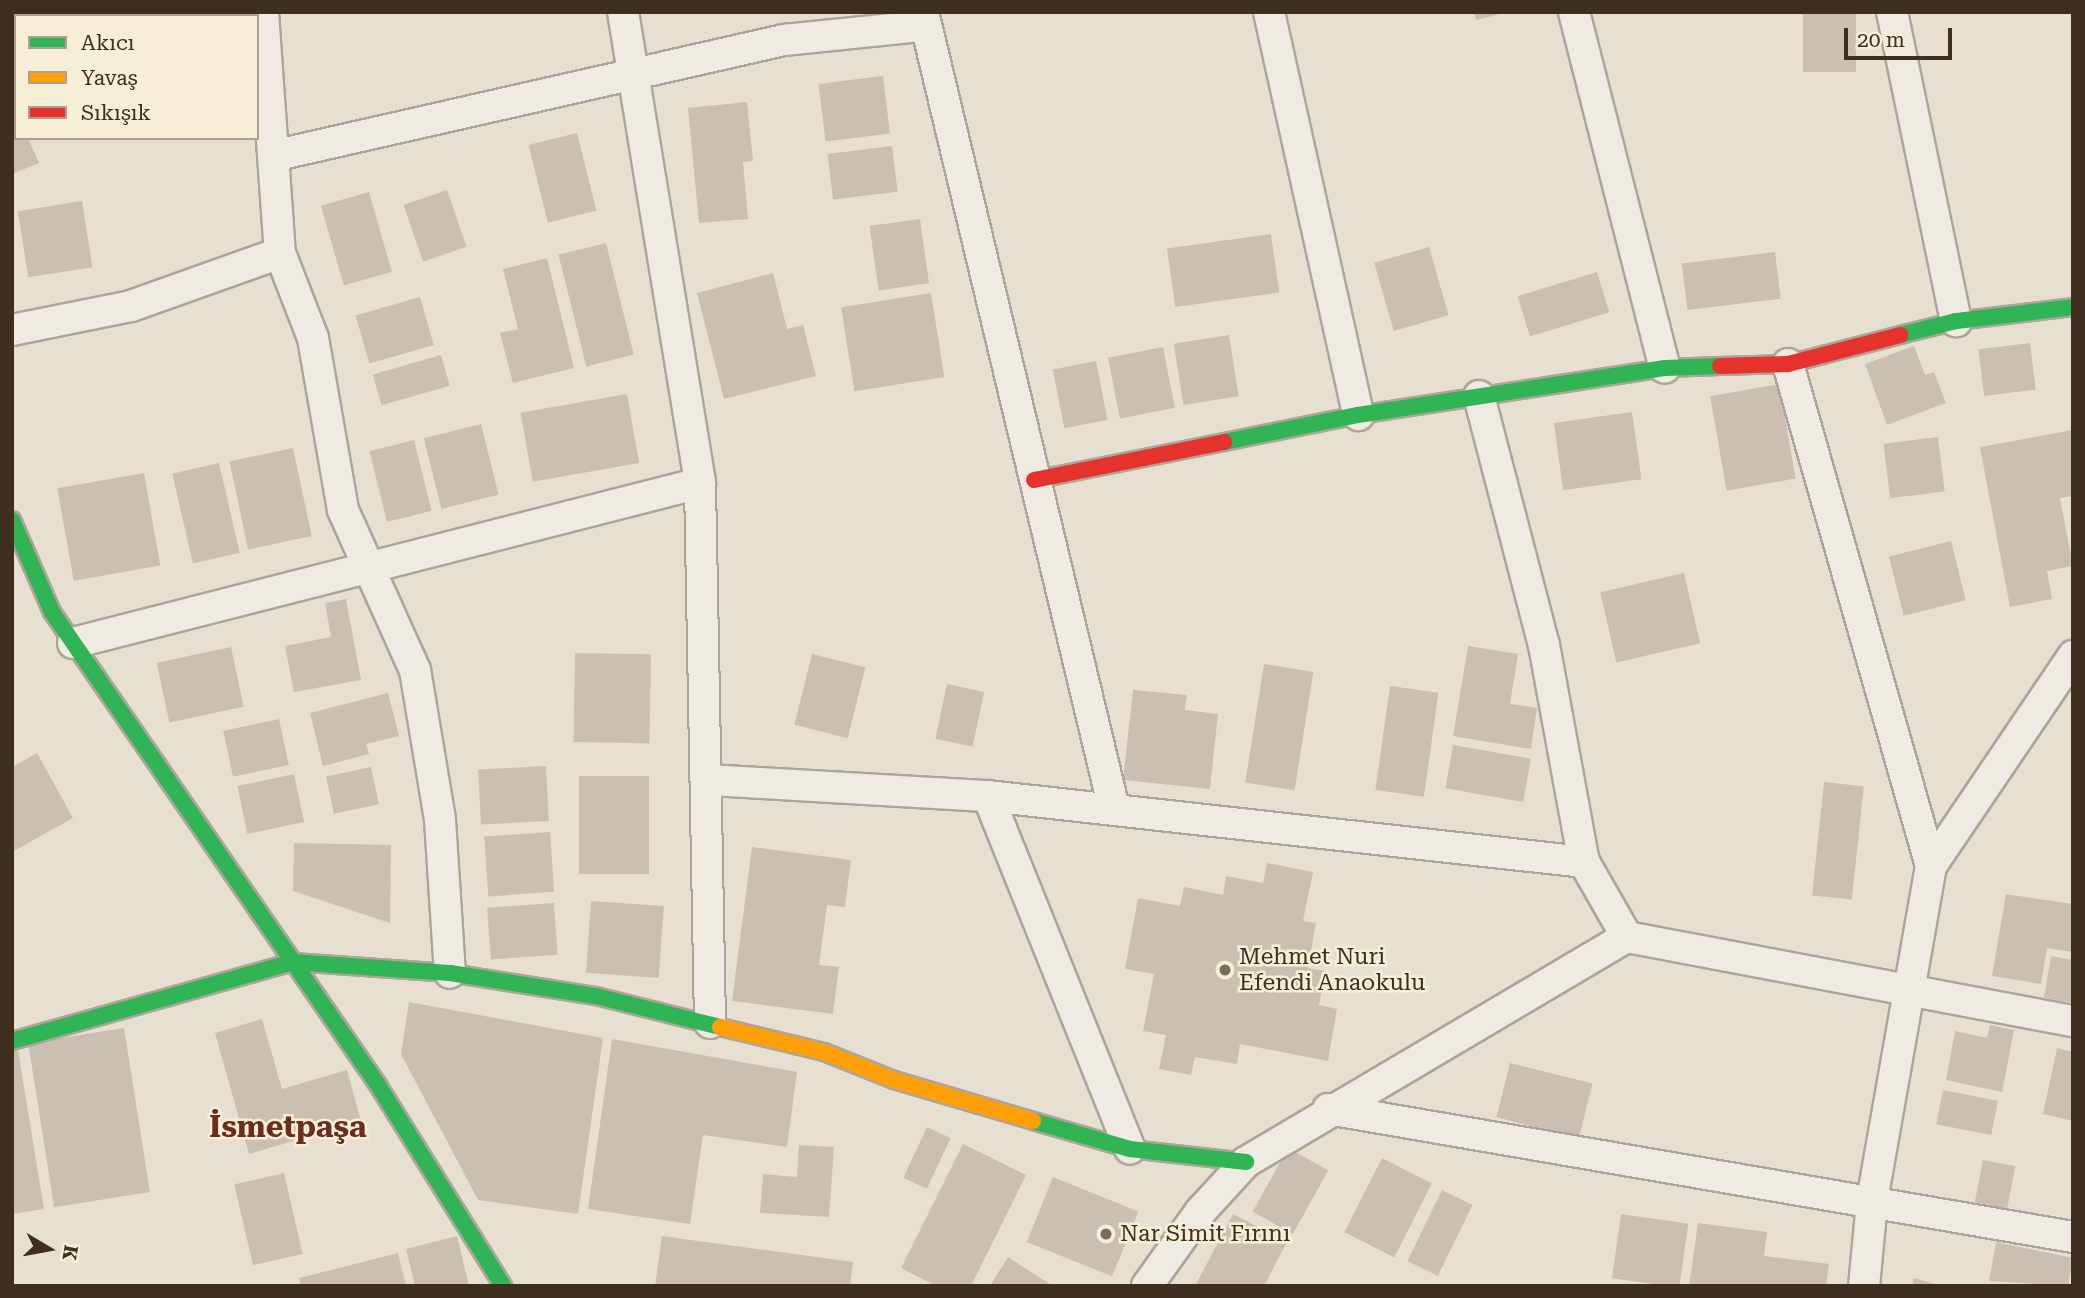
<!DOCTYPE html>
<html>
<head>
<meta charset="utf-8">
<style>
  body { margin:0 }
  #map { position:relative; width:2085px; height:1298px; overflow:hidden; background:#e7e0d1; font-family:"Roboto Serif",serif }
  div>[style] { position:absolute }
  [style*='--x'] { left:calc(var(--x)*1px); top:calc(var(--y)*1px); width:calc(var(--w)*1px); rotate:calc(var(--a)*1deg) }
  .building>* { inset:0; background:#cbbfb2; transform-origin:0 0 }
  .roads { filter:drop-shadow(2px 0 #ada599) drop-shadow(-2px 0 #ada599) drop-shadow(0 2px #ada599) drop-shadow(0 -2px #ada599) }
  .street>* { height:30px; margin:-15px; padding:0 15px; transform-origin:15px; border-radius:15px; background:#efebe3 }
  .fast>* { height:16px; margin:-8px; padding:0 8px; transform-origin:8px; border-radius:8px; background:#30b455 }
  .slow>* { height:16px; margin:-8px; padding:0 8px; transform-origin:8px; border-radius:8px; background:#ff9f0a }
  .jam>* { height:16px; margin:-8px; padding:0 8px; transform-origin:8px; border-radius:8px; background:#e5322d }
  .dots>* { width:19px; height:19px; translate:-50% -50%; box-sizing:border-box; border:4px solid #f7eed8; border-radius:50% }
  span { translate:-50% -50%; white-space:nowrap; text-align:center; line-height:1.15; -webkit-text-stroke:5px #f7eed8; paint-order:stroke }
  .poi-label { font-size:23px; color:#3d2e20 }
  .left { translate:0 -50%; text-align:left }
  .district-label { font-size:30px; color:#6b2e1e; font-weight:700 }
  .frame { position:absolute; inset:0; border:14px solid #3d2e20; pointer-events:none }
  .legend { position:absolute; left:14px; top:14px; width:245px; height:126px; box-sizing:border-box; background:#f7eed8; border:2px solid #ada18e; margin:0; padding:9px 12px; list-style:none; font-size:21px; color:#3d2e20 }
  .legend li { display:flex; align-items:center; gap:14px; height:35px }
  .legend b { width:35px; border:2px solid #ada18e }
  .north { position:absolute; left:14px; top:1214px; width:70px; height:70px; -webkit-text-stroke:5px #f7eed8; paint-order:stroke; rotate:100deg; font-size:19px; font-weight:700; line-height:28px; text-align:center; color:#3d2e20 }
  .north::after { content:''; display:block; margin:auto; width:24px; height:32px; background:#3d2e20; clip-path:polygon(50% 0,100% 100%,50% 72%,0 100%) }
  .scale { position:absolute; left:1844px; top:28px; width:108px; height:32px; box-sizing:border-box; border:4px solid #3d2e20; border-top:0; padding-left:9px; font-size:21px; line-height:24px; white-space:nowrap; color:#3d2e20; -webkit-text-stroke:5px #f7eed8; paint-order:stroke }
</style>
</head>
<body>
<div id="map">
  <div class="building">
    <div style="left:118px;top:12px;width:99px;height:4px"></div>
    <div style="clip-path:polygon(1474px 12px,1504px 12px,1504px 13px,1476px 20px)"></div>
    <div style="left:1803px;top:12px;width:53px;height:60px"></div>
    <div style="left:883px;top:76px;width:58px;height:65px;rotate:83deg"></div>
    <div style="clip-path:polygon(12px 101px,16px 138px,28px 138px,39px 163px,12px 174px)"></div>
    <div style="clip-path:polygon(747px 102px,753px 161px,743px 162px,748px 219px,699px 223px,688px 108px)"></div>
    <div style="left:577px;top:133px;width:80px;height:50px;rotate:76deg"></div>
    <div style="left:892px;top:146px;width:46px;height:65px;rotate:83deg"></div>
    <div style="left:447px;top:190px;width:60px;height:46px;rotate:71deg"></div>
    <div style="left:369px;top:192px;width:83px;height:50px;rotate:74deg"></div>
    <div style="left:82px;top:201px;width:67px;height:65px;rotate:81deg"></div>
    <div style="left:920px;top:219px;width:65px;height:51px;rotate:82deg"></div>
    <div style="left:1271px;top:234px;width:59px;height:105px;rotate:82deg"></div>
    <div style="left:606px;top:243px;width:115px;height:49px;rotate:76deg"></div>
    <div style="left:1429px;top:247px;width:71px;height:57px;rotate:74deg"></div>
    <div style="left:1775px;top:252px;width:47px;height:94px;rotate:83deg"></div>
    <div style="clip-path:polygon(547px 258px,574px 368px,513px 383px,500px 333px,518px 329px,503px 269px)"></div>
    <div style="left:1597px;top:272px;width:42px;height:83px;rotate:73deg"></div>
    <div style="clip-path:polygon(773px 273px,787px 329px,803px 325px,816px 376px,724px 399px,697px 293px)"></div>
    <div style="left:931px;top:293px;width:85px;height:91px;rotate:81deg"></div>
    <div style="left:420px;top:297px;width:50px;height:67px;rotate:74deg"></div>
    <div style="left:1229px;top:335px;width:62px;height:56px;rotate:81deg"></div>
    <div style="left:2030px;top:343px;width:47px;height:52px;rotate:83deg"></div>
    <div style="clip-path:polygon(1914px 346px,1925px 375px,1934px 372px,1946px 403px,1887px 425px,1865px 364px)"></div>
    <div style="left:1163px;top:347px;width:62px;height:56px;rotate:79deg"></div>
    <div style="left:441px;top:355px;width:32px;height:71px;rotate:74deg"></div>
    <div style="left:1096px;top:361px;width:60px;height:44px;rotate:79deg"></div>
    <div style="left:1779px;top:384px;width:96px;height:70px;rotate:80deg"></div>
    <div style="left:627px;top:394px;width:70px;height:108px;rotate:80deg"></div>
    <div style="left:1632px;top:412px;width:68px;height:79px;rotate:82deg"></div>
    <div style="left:481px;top:424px;width:73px;height:59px;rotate:76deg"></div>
    <div style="clip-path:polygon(2073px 430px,2073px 496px,2060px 498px,2073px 566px,2047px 571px,2052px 599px,2010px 607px,1980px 447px)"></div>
    <div style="left:1938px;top:437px;width:55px;height:55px;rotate:83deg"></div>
    <div style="left:414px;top:440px;width:73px;height:46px;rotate:76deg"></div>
    <div style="left:293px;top:448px;width:90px;height:65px;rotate:78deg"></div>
    <div style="left:219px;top:463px;width:92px;height:48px;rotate:77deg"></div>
    <div style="left:144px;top:473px;width:94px;height:88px;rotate:80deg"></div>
    <div style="left:1951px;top:541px;width:61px;height:64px;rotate:76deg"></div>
    <div style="left:1684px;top:573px;width:72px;height:86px;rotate:77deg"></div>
    <div style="clip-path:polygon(346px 599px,361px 680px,294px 692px,285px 646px,331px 637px,325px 603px)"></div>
    <div style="clip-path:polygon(1468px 646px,1518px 654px,1510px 704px,1537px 708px,1531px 749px,1453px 736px)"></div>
    <div style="left:231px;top:647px;width:61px;height:76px;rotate:78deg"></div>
    <div style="left:575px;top:653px;width:76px;height:89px;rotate:1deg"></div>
    <div style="left:812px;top:654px;width:55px;height:73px;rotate:14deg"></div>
    <div style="left:1264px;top:664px;width:50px;height:120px;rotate:9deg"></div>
    <div style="left:947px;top:684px;width:38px;height:56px;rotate:12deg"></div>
    <div style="left:1390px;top:686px;width:49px;height:105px;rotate:8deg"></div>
    <div style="clip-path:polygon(1133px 690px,1187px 695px,1185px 710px,1218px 714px,1210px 789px,1123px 780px)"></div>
    <div style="clip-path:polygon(388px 693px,399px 736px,366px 744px,369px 754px,323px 766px,310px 713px)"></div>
    <div style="left:279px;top:719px;width:47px;height:57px;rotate:78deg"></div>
    <div style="left:1453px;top:745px;width:79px;height:44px;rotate:10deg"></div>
    <div style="clip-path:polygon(37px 753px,73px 818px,12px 852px,12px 767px)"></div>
    <div style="left:546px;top:766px;width:55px;height:68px;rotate:87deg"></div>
    <div style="left:371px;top:767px;width:38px;height:46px;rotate:78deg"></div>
    <div style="left:294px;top:774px;width:49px;height:58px;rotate:78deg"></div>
    <div style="left:579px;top:776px;width:70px;height:98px"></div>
    <div style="left:1824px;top:782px;width:40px;height:114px;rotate:6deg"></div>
    <div style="left:550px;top:832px;width:60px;height:66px;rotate:86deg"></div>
    <div style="clip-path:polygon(294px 843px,391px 845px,390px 923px,293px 891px)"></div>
    <div style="clip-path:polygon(752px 847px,851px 860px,845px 907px,827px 905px,819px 965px,839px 967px,833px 1014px,732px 1001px)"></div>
    <div style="clip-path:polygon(1267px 863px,1313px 872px,1303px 921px,1316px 923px,1308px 968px,1325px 971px,1319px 1005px,1337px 1009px,1328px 1061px,1240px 1044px,1237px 1064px,1195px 1057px,1191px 1075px,1159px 1069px,1166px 1035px,1143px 1031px,1154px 974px,1125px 969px,1138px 898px,1180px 906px,1184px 887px,1223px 895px,1226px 876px,1263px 883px)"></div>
    <div style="clip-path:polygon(2006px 894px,2073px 904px,2073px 952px,2047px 948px,2041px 984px,1992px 976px)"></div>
    <div style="left:591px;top:901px;width:73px;height:72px;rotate:4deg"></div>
    <div style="left:554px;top:903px;width:52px;height:67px;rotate:86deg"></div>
    <div style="clip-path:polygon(2051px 956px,2073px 960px,2073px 1003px,2044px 998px)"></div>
    <div style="clip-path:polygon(409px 1002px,603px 1038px,578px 1214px,478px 1200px,401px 1054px)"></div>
    <div style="clip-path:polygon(262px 1019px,282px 1089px,347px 1070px,361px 1121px,249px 1154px,215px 1033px)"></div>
    <div style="clip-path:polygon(1990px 1025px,2014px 1030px,2002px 1092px,1946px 1080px,1955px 1031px,1987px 1038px)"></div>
    <div style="left:124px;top:1028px;width:166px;height:97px;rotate:81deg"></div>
    <div style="clip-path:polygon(612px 1039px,797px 1072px,787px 1147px,703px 1135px,690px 1224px,588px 1209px)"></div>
    <div style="clip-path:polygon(17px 1044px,44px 1209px,12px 1214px,12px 1045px)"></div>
    <div style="clip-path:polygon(2057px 1048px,2073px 1052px,2073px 1121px,2043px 1114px)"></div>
    <div style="left:1510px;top:1063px;width:85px;height:56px;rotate:14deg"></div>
    <div style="left:1943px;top:1090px;width:56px;height:35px;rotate:11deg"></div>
    <div style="left:927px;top:1127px;width:26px;height:56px;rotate:25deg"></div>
    <div style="clip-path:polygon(963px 1144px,1026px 1175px,971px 1286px,936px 1286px,901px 1268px)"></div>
    <div style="clip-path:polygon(799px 1145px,834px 1147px,829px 1217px,760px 1213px,763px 1174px,797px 1177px)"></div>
    <div style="left:1288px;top:1148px;width:46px;height:73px;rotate:29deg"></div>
    <div style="left:1382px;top:1158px;width:56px;height:83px;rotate:27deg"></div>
    <div style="left:1983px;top:1160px;width:33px;height:43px;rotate:11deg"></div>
    <div style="left:284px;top:1173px;width:83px;height:51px;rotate:77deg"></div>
    <div style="left:1053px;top:1177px;width:92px;height:70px;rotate:22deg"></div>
    <div style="left:1442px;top:1190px;width:34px;height:79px;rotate:26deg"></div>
    <div style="clip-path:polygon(1233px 1214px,1287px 1242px,1264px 1286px,1195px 1286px)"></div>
    <div style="left:1621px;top:1214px;width:68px;height:65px;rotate:8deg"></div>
    <div style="clip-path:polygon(1698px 1223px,1767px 1232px,1764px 1256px,1829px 1264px,1826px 1286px,1689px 1286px)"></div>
    <div style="clip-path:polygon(457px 1236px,469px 1286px,415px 1286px,406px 1249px)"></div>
    <div style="clip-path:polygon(662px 1236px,853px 1262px,850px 1286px,655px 1286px)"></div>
    <div style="clip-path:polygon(1996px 1242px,2073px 1258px,2068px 1286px,1989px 1281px)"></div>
    <div style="clip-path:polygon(398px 1253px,406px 1286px,301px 1286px,299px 1278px)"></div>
    <div style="clip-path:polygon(1008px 1257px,1053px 1286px,990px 1286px)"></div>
    <div style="clip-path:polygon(1914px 1278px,1938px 1285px,1938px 1286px,1912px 1286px)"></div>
  </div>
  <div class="roads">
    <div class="street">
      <div style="--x:263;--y:12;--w:242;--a:86"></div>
      <div style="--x:280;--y:253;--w:91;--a:68.8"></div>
      <div style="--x:313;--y:338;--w:175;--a:80.1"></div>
      <div style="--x:343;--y:510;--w:175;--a:65.8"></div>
      <div style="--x:415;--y:670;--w:152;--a:80.5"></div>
      <div style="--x:440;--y:820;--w:153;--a:86.3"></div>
      <div style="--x:623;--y:12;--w:477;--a:80.7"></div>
      <div style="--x:700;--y:483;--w:540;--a:88.94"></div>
      <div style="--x:923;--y:12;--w:820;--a:76.52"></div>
      <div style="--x:1269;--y:12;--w:413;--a:77.5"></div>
      <div style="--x:1574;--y:12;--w:367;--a:75.7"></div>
      <div style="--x:1892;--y:12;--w:316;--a:78.3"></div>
      <div style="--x:277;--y:155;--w:520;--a:-12.78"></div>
      <div style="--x:784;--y:40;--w:139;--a:-5.8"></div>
      <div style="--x:12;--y:330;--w:121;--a:-11.4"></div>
      <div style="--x:131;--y:306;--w:158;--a:-19.6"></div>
      <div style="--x:1788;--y:364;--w:522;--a:74.1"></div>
      <div style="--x:1931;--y:866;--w:341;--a:100"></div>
      <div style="--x:1872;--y:1202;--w:84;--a:95.4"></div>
      <div style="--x:1479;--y:396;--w:257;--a:75.4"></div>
      <div style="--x:1544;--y:645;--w:221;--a:79.6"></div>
      <div style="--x:1584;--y:862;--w:86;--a:60.2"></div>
      <div style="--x:1627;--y:937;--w:454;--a:10.7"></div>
      <div style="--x:73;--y:643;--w:647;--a:-14.32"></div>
      <div style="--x:709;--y:780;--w:279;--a:3.3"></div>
      <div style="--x:988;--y:796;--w:600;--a:6.32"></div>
      <div style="--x:988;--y:796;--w:380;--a:68.1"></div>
      <div style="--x:1931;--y:866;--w:254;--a:-55.9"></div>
      <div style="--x:1328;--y:1109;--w:756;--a:9.75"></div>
      <div style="--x:1147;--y:1286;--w:91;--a:-54.4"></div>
      <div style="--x:1200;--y:1212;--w:68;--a:-47.4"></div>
      <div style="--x:1246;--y:1162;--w:442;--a:-30.6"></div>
    </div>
    <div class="fast">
      <div style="--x:1900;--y:335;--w:58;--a:-14"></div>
      <div style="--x:1956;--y:321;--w:118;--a:-6.8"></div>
      <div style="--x:1224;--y:442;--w:137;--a:-11.4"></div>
      <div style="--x:1358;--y:415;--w:311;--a:-8.7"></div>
      <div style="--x:1665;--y:368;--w:55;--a:-2.1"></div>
      <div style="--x:12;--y:520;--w:100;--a:66.5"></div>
      <div style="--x:52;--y:612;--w:574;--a:55.42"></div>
      <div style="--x:378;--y:1085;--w:237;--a:58.1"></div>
      <div style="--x:12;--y:1041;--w:292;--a:-15.7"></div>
      <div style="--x:293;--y:962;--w:157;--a:4"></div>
      <div style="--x:450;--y:973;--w:148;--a:9"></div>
      <div style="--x:596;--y:996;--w:128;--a:14"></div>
      <div style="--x:1033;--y:1121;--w:101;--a:16.1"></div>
      <div style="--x:1130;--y:1149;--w:117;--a:6.4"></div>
    </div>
    <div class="slow">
      <div style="--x:12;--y:17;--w:9;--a:-36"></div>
      <div style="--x:720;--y:1027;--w:107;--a:13.5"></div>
      <div style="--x:824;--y:1052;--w:75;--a:21.8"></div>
      <div style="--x:894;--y:1080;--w:145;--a:16.4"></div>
    </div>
    <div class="jam">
      <div style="--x:1720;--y:366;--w:68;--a:-1.7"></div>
      <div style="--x:1788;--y:364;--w:116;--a:-14.5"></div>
      <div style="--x:1034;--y:480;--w:194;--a:-11.3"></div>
    </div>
  </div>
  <div class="dots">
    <div style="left:1225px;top:970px;background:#786c5e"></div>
    <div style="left:1106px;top:1234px;background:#786c5e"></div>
  </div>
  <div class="poi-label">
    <span class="left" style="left:1239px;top:970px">Mehmet Nuri<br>Efendi Anaokulu</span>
    <span class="left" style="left:1120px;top:1234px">Nar Simit Fırını</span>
  </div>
  <div class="district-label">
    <span style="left:288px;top:1127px">İsmetpaşa</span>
  </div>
  <div class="frame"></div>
  <ul class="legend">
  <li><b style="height:9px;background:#30b455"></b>Akıcı</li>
  <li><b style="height:9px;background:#ff9f0a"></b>Yavaş</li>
  <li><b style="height:9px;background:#e5322d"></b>Sıkışık</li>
  </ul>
  <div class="north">K</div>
  <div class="scale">20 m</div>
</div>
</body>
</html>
